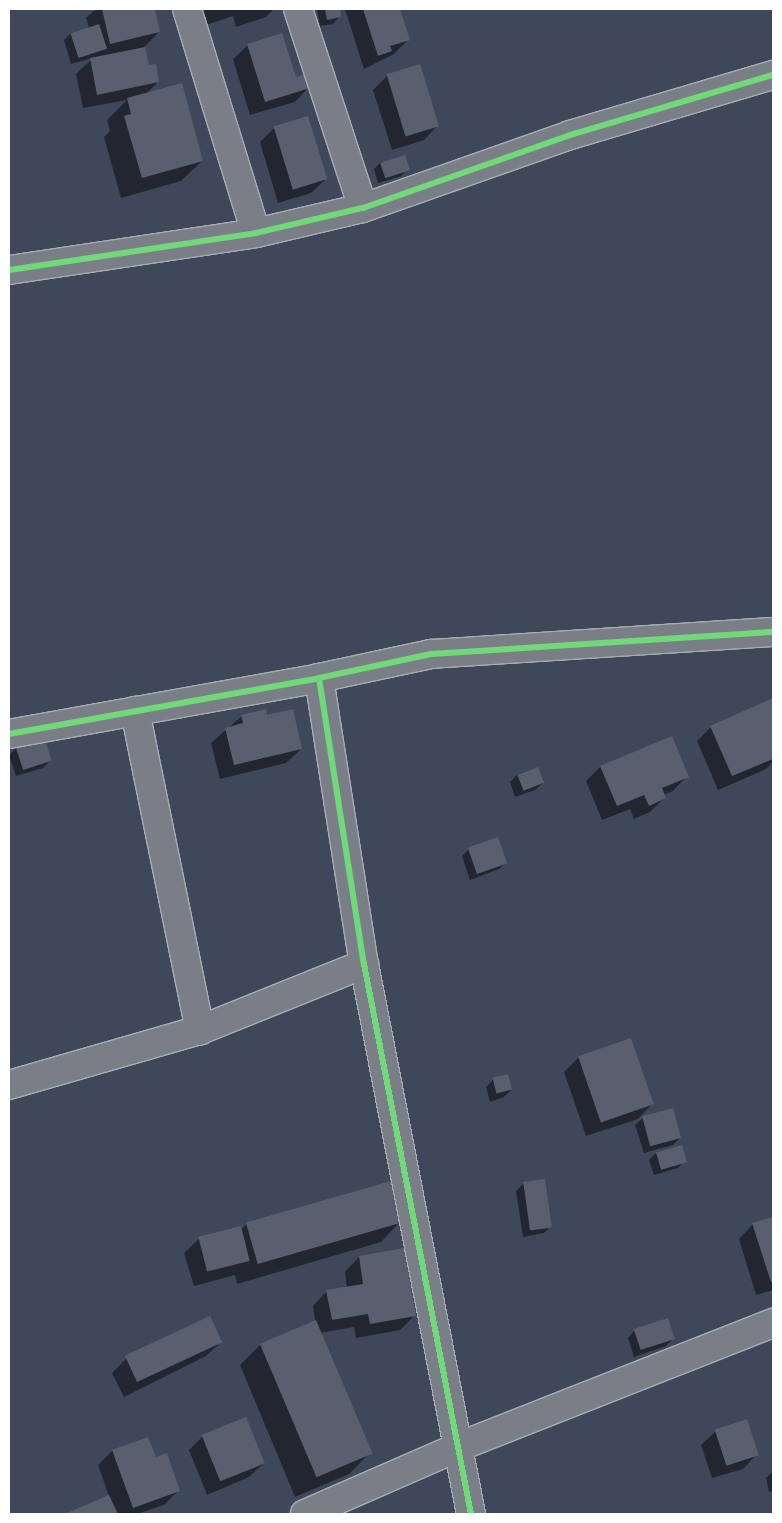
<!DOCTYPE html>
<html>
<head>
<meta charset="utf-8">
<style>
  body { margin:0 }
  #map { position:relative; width:782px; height:1523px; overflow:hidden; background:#3f485b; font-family:Kalam,sans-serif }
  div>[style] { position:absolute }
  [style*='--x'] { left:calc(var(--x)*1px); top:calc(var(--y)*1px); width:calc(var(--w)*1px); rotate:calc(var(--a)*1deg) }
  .shadow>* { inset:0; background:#0007 }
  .building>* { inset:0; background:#5a5f6f; transform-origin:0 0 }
  .roads { filter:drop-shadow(1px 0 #a9adb5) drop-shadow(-1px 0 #a9adb5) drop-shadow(0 1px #a9adb5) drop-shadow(0 -1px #a9adb5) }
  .street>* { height:28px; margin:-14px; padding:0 14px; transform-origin:14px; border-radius:14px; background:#7a7f87 }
  .cycleway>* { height:6px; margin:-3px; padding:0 3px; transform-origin:3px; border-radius:3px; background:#71d979 }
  span { translate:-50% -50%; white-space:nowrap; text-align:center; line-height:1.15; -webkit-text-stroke:4px #1d3557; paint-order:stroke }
  .frame { position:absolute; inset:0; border:10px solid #fff; pointer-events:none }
</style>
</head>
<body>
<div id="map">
  <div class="shadow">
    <div style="clip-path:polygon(96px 9px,153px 9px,159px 32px,144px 47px,148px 67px,158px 82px,146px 94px,202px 161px,181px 181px,121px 198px,104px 137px,110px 131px,107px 120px,127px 100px,83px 108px,76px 74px,93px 58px,71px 64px,64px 40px,71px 33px,89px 28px,86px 18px)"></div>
    <div style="clip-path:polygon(201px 9px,274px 9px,266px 17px,236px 27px,233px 16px,200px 27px)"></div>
    <div style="clip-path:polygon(317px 9px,338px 9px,340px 16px,333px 24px,320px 26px)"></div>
    <div style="clip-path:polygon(345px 9px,399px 9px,408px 40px,394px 54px,364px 69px)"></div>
    <div style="clip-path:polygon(248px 45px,295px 79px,309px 87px,295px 102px,250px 115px,233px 59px)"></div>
    <div style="clip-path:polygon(387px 76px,438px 125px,424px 140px,392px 150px,373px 90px)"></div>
    <div style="clip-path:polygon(274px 128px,326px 179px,311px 193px,278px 203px,260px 142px)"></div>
    <div style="clip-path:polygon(381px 162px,408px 169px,401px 176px,378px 183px,374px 169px)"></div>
    <div style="clip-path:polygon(773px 699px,773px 762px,766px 769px,718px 790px,697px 741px,711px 727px)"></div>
    <div style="clip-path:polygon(242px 716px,266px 717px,301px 749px,286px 763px,220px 779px,211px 743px)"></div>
    <div style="clip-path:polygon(43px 739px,50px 761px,43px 768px,16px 776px,9px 755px,16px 748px)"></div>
    <div style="clip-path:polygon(600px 767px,687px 776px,673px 791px,663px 795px,664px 798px,650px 812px,634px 819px,630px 809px,602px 820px,586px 781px)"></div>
    <div style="clip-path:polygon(537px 768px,543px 783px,535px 790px,515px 797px,510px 782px,517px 775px)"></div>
    <div style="clip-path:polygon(469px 849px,506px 862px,499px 869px,470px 880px,462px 856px)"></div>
    <div style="clip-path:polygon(630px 1040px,652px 1104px,638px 1119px,586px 1136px,564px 1072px,578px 1058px)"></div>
    <div style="clip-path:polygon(507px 1076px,511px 1090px,504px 1097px,490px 1102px,486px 1087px,493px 1080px)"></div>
    <div style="clip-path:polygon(643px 1118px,680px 1138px,673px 1145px,644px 1153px,635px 1125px)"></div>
    <div style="clip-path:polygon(656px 1153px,685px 1161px,678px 1168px,654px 1175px,649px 1160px)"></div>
    <div style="clip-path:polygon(523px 1184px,551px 1226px,544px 1233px,523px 1237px,516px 1191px)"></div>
    <div style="clip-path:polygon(773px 1218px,773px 1290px,756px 1295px,739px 1239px,753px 1224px)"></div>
    <div style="clip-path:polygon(401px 1221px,381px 1242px,237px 1284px,235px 1275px,194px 1286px,184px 1253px,199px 1239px,240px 1230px,247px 1224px)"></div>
    <div style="clip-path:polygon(403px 1250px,415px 1315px,400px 1330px,356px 1338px,354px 1327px,320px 1333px,370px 1453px,349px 1474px,295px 1497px,240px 1365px,261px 1344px,315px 1321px,313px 1306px,327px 1291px,347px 1288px,345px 1272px,359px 1257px)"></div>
    <div style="clip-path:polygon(209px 1318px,221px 1342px,206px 1356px,124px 1397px,112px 1373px,126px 1359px)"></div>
    <div style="clip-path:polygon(635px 1330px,673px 1339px,666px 1346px,634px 1357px,628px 1338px)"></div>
    <div style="clip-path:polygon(716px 1431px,757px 1454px,743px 1469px,712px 1478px,701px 1445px)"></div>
    <div style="clip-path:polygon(203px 1436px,264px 1463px,249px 1477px,207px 1495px,189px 1450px)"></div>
    <div style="clip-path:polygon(112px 1451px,155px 1459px,179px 1490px,164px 1505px,137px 1514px,68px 1514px,109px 1496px,98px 1465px)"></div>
    <div style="clip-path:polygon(773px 1471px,773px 1491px,769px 1492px,766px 1478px)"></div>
  </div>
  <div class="building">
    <div style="clip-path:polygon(102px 9px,155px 9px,160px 32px,110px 44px)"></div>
    <div style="clip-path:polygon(325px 9px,340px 9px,341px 17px,327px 20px)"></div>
    <div style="clip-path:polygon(363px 9px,400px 9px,410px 40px,390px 46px,392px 51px,378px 56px)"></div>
    <div style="left:99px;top:24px;width:26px;height:30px;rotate:72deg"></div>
    <div style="clip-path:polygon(282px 33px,296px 77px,307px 74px,310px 88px,265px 102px,247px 44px)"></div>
    <div style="clip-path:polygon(145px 47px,149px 65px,156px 64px,159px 82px,97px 95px,90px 58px)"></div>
    <div style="left:420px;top:64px;width:65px;height:35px;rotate:73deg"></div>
    <div style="clip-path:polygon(182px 83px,203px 161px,142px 178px,124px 116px,131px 114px,127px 98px)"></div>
    <div style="left:308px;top:116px;width:66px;height:36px;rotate:73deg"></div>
    <div style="left:405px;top:155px;width:16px;height:26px;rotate:72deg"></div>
    <div style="clip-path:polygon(773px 698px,773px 759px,732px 776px,710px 726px)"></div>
    <div style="clip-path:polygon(266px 709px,267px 715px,293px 709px,302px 749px,234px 765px,225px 728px,243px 723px,241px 715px)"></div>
    <div style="clip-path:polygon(672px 736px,689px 777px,662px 788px,666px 798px,649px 806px,644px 795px,617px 806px,600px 766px)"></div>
    <div style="left:44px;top:737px;width:25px;height:30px;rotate:72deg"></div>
    <div style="left:538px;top:767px;width:17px;height:22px;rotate:69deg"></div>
    <div style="left:498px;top:837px;width:28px;height:32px;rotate:71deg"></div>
    <div style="left:631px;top:1038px;width:70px;height:56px;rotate:71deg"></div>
    <div style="left:508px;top:1074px;width:16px;height:16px;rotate:76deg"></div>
    <div style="left:673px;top:1108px;width:31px;height:32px;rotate:75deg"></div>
    <div style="left:682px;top:1145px;width:18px;height:27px;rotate:74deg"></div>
    <div style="left:545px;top:1179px;width:49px;height:22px;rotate:82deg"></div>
    <div style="left:391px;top:1181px;width:43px;height:151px;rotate:74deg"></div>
    <div style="clip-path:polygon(773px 1217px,773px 1281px,771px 1282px,752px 1223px)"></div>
    <div style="left:241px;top:1226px;width:36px;height:44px;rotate:76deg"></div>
    <div style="clip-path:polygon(404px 1248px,416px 1316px,370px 1324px,368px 1314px,332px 1320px,326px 1290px,363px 1284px,359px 1256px)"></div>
    <div style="left:210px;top:1316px;width:29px;height:94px;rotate:65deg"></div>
    <div style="left:668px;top:1318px;width:22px;height:36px;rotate:72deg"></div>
    <div style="left:316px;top:1320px;width:145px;height:61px;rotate:67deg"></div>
    <div style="left:246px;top:1417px;width:50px;height:48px;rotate:68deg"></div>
    <div style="left:747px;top:1419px;width:38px;height:34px;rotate:72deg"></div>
    <div style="clip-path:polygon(148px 1437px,156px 1457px,167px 1453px,180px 1491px,133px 1508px,112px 1450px)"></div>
    <div style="clip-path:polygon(109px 1495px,118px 1514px,65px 1514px)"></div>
  </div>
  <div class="roads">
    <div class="street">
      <div style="--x:187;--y:9;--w:234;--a:72.9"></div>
      <div style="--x:298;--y:9;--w:209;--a:71.9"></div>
      <div style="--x:9;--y:270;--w:250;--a:-8.5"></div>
      <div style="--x:256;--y:233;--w:110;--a:-13.2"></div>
      <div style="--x:363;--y:208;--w:219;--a:-19.4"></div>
      <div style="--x:570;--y:135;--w:212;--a:-16.5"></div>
      <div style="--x:319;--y:678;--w:290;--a:81.1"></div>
      <div style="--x:364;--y:964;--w:560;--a:78.99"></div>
      <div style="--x:135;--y:711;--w:326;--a:78.5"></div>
      <div style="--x:9;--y:734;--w:315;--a:-10.2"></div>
      <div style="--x:319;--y:678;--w:115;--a:-12.1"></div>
      <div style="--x:431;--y:654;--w:343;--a:-3.7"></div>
      <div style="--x:9;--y:1085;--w:199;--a:-16.1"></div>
      <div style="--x:200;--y:1030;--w:177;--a:-21.9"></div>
      <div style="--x:305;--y:1514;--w:167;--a:-23.6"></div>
      <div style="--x:458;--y:1447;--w:339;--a:-21.5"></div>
    </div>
  </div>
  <div class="cycleway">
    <div style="--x:9;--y:270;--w:250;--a:-8.5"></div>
    <div style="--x:256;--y:233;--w:110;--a:-13.2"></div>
    <div style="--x:363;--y:208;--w:219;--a:-19.4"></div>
    <div style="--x:570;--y:135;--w:212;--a:-16.5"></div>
    <div style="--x:319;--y:678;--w:290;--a:81.1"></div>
    <div style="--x:364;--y:964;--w:560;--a:78.99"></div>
    <div style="--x:9;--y:734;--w:315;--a:-10.2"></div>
    <div style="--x:319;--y:678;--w:115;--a:-12.1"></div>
    <div style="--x:431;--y:654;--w:343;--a:-3.7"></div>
  </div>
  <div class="frame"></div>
</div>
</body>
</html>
